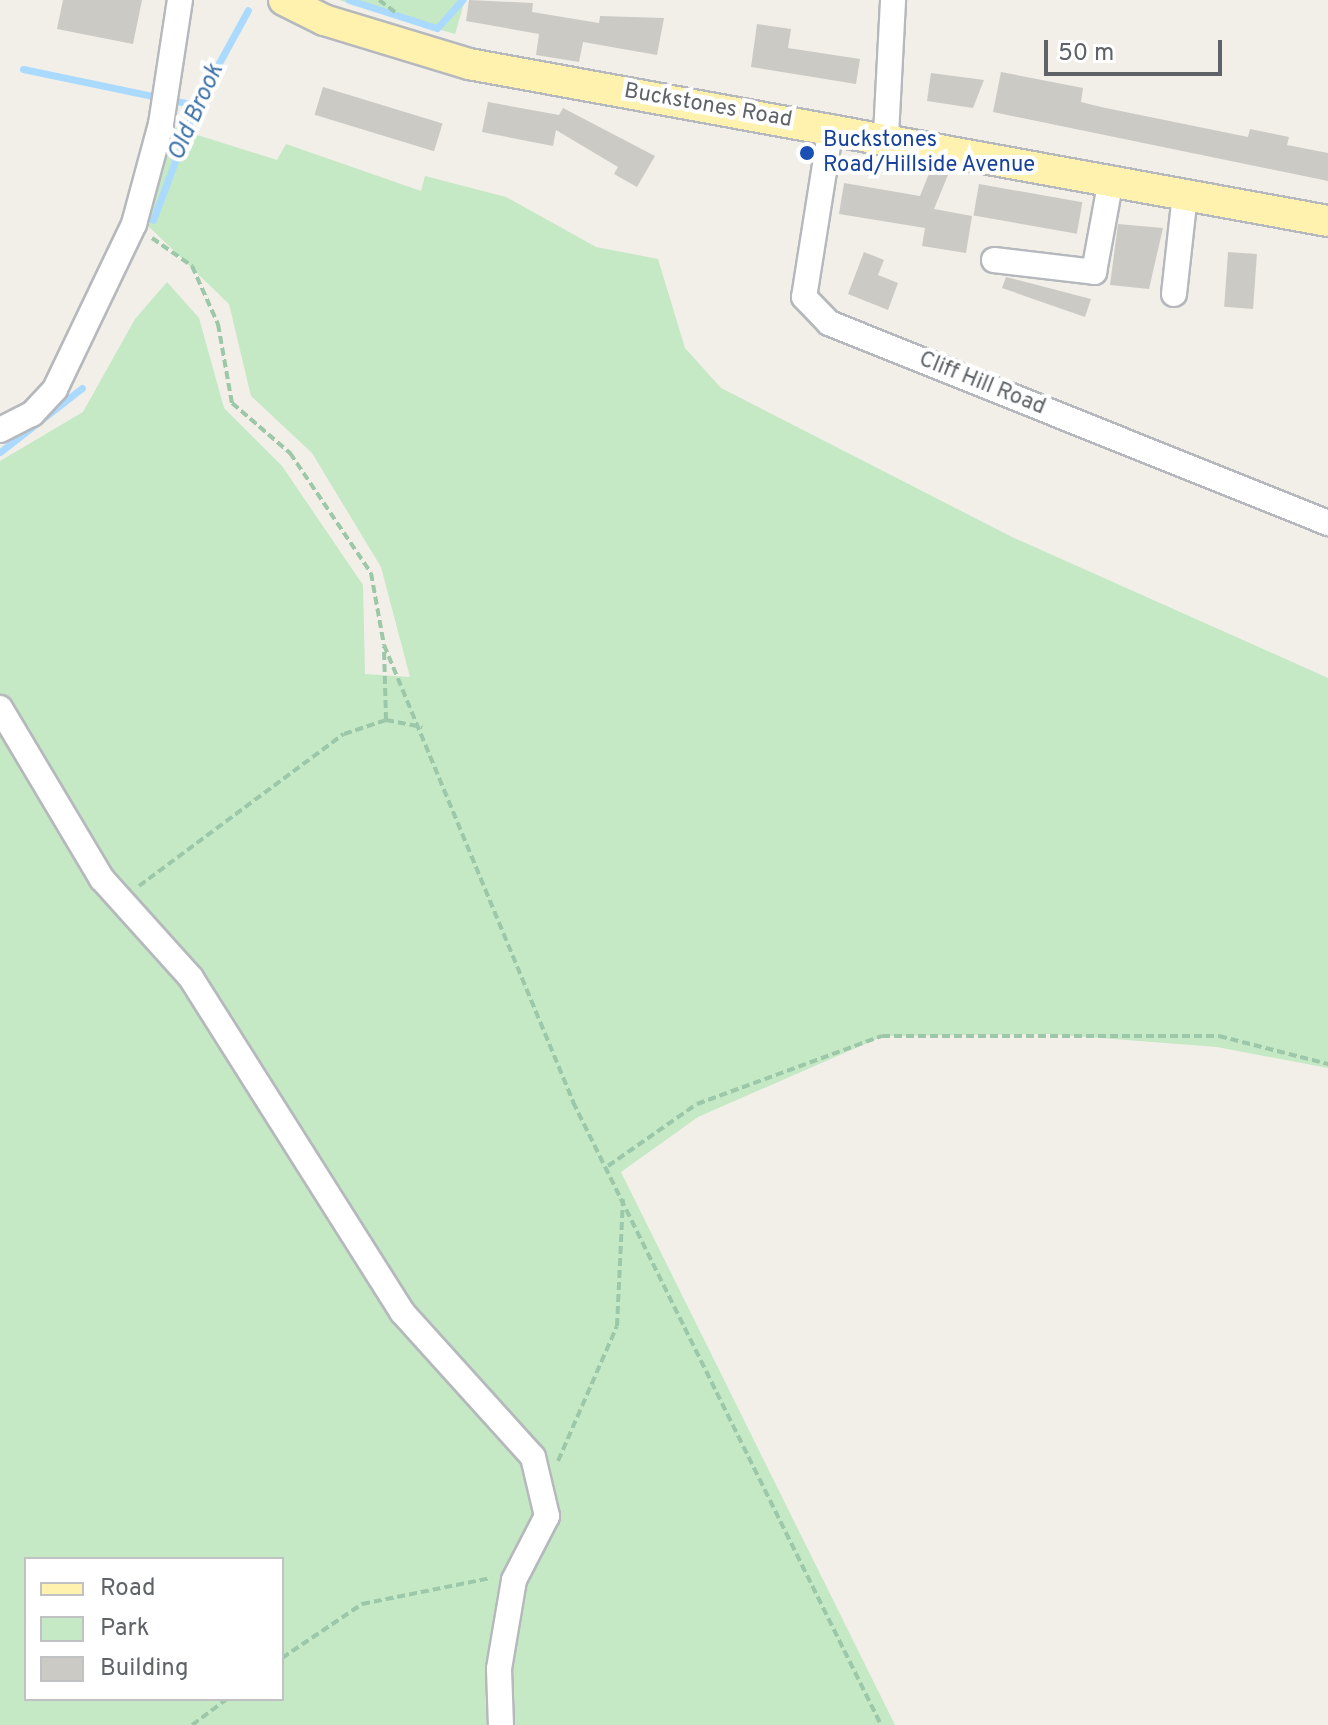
<!DOCTYPE html>
<html>
<head>
<meta charset="utf-8">
<style>
  body { margin:0 }
  #map { position:relative; width:1328px; height:1725px; overflow:hidden; background:#f1efe8; font-family:Overpass,sans-serif }
  div>[style] { position:absolute }
  [style*='--x'] { left:calc(var(--x)*1px); top:calc(var(--y)*1px); width:calc(var(--w)*1px); rotate:calc(var(--a)*1deg) }
  .green>* { inset:0; background:#c5e8c5 }
  .stream>* { height:7px; margin:-3.5px; padding:0 3.5px; transform-origin:3.5px; border-radius:3.5px; background:#aadaff }
  .building>* { inset:0; background:#cccac5; transform-origin:0 0 }
  .path>* { height:4px; margin-top:-2px; transform-origin:0; background:repeating-linear-gradient(90deg,#9cc7a9 0 8px,transparent 0 12px) }
  .roads { filter:drop-shadow(2px 0 #b5b8bc) drop-shadow(-2px 0 #b5b8bc) drop-shadow(0 2px #b5b8bc) drop-shadow(0 -2px #b5b8bc) }
  .minor>* { height:24px; margin:-12px; padding:0 12px; transform-origin:12px; border-radius:12px; background:#fff }
  .major>* { height:30px; margin:-15px; padding:0 15px; transform-origin:15px; border-radius:15px; background:#fff2af }
  .dots>* { width:22px; height:22px; translate:-50% -50%; box-sizing:border-box; border:4px solid #fff; border-radius:50% }
  span { translate:-50% -50%; white-space:nowrap; text-align:center; line-height:1.15; -webkit-text-stroke:8px #fff; paint-order:stroke }
  .street-label { font-size:22px; color:#5f6368 }
  .transit-label { font-size:22px; color:#164399 }
  .left { translate:0 -50%; text-align:left }
  .water-label { font-size:24px; color:#4174aa; font-style:italic }
  .legend { position:absolute; left:24px; top:1557px; width:260px; height:144px; box-sizing:border-box; background:#fff; border:2px solid #bfc1c3; margin:0; padding:10px 14px; list-style:none; font-size:24px; color:#5f6368 }
  .legend li { display:flex; align-items:center; gap:16px; height:40px }
  .legend b { width:40px; border:2px solid #bfc1c3 }
  .scale { position:absolute; left:1044px; top:40px; width:178px; height:36px; box-sizing:border-box; border:4px solid #5f6368; border-top:0; padding-left:10px; font-size:24px; line-height:28px; white-space:nowrap; color:#5f6368; -webkit-text-stroke:6px #fff; paint-order:stroke }
</style>
</head>
<body>
<div id="map">
  <div class="green">
    <div style="clip-path:polygon(339px 0,465px 0,455px 34px)"></div>
    <div style="clip-path:polygon(evenodd,169px 126px,277px 160px,286px 144px,421px 191px,425px 176px,506px 197px,596px 247px,658px 259px,685px 348px,721px 388px,1012px 537px,1328px 678px,1328px 1068px,1217px 1047px,1049px 1034px,883px 1036px,698px 1117px,621px 1172px,895px 1725px,0 1725px,0 461px,83px 412px,135px 319px,167px 282px,199px 318px,224px 408px,282px 466px,363px 585px,365px 674px,410px 677px,381px 567px,312px 453px,251px 396px,229px 304px,143px 221px,169px 126px,26px 1559px,282px 1559px,282px 1699px,26px 1699px,26px 1559px)"></div>
  </div>
  <div class="stream">
    <div style="--x:349;--y:0;--w:92;--a:17.7"></div>
    <div style="--x:437;--y:28;--w:38;--a:-48"></div>
    <div style="--x:23;--y:69;--w:177;--a:11.8"></div>
    <div style="--x:153;--y:220;--w:123;--a:-69.5"></div>
    <div style="--x:196;--y:105;--w:108;--a:-61.3"></div>
    <div style="--x:0;--y:452;--w:104;--a:-38"></div>
  </div>
  <div class="building">
    <div style="clip-path:polygon(63px 0,142px 0,133px 44px,57px 29px)"></div>
    <div style="clip-path:polygon(469px 0,533px 3px,532px 12px,599px 23px,600px 16px,664px 18px,657px 55px,583px 42px,579px 62px,536px 55px,539px 34px,466px 21px)"></div>
    <div style="clip-path:polygon(757px 24px,791px 29px,788px 48px,860px 59px,856px 84px,751px 67px)"></div>
    <div style="clip-path:polygon(1001px 72px,1083px 88px,1081px 102px,1101px 107px,1248px 137px,1250px 129px,1289px 137px,1287px 145px,1328px 153px,1328px 181px,993px 112px)"></div>
    <div style="clip-path:polygon(931px 73px,984px 80px,973px 108px,927px 101px)"></div>
    <div style="left:323px;top:87px;width:125px;height:29px;rotate:17deg"></div>
    <div style="clip-path:polygon(488px 102px,559px 115px,563px 108px,655px 156px,637px 187px,614px 174px,618px 167px,556px 130px,553px 146px,482px 132px)"></div>
    <div style="clip-path:polygon(930px 171px,948px 175px,934px 209px,972px 216px,966px 253px,922px 246px,925px 228px,839px 214px,844px 183px,920px 196px)"></div>
    <div style="left:979px;top:184px;width:105px;height:32px;rotate:10deg"></div>
    <div style="clip-path:polygon(1118px 224px,1163px 228px,1149px 289px,1110px 285px)"></div>
    <div style="clip-path:polygon(864px 252px,884px 260px,878px 275px,898px 283px,888px 310px,848px 294px)"></div>
    <div style="left:1228px;top:252px;width:29px;height:55px;rotate:4deg"></div>
    <div style="clip-path:polygon(1006px 277px,1091px 299px,1085px 317px,1002px 288px)"></div>
  </div>
  <div class="path">
    <div style="--x:379;--y:0;--w:21;--a:37"></div>
    <div style="--x:152;--y:238;--w:49;--a:35"></div>
    <div style="--x:192;--y:266;--w:64;--a:65.9"></div>
    <div style="--x:218;--y:324;--w:80;--a:80"></div>
    <div style="--x:232;--y:403;--w:77;--a:40.8"></div>
    <div style="--x:290;--y:453;--w:145;--a:56"></div>
    <div style="--x:371;--y:573;--w:73;--a:79.8"></div>
    <div style="--x:384;--y:645;--w:495;--a:67.5"></div>
    <div style="--x:573;--y:1102;--w:695;--a:63.69"></div>
    <div style="--x:386;--y:720;--w:37;--a:11"></div>
    <div style="--x:139;--y:886;--w:255;--a:-36.6"></div>
    <div style="--x:344;--y:734;--w:44;--a:-18.4"></div>
    <div style="--x:386;--y:720;--w:73;--a:-91.6"></div>
    <div style="--x:608;--y:1166;--w:108;--a:-34.9"></div>
    <div style="--x:697;--y:1104;--w:197;--a:-20.2"></div>
    <div style="--x:882;--y:1036;--w:337;--a:0"></div>
    <div style="--x:1219;--y:1036;--w:113;--a:14.4"></div>
    <div style="--x:558;--y:1461;--w:147;--a:-66.4"></div>
    <div style="--x:617;--y:1326;--w:127;--a:-87.3"></div>
    <div style="--x:282;--y:1658;--w:97;--a:-34"></div>
    <div style="--x:362;--y:1604;--w:132;--a:-11.4"></div>
    <div style="--x:192;--y:1725;--w:44;--a:-36.6"></div>
  </div>
  <div class="roads">
    <div class="minor">
      <div style="--x:831;--y:127;--w:172;--a:99"></div>
      <div style="--x:804;--y:297;--w:36;--a:46"></div>
      <div style="--x:829;--y:323;--w:538;--a:21.84"></div>
      <div style="--x:886;--y:135;--w:135;--a:-87"></div>
      <div style="--x:994;--y:260;--w:101;--a:6.8"></div>
      <div style="--x:1094;--y:272;--w:95;--a:-79.6"></div>
      <div style="--x:1174;--y:294;--w:101;--a:-83.7"></div>
      <div style="--x:0;--y:430;--w:36;--a:-27"></div>
      <div style="--x:32;--y:414;--w:34;--a:-47"></div>
      <div style="--x:55;--y:389;--w:183;--a:-64.4"></div>
      <div style="--x:134;--y:224;--w:104;--a:-74.9"></div>
      <div style="--x:161;--y:124;--w:125;--a:-81.3"></div>
      <div style="--x:0;--y:708;--w:199;--a:59.2"></div>
      <div style="--x:102;--y:879;--w:133;--a:48"></div>
      <div style="--x:191;--y:978;--w:395;--a:57.7"></div>
      <div style="--x:402;--y:1312;--w:195;--a:47.9"></div>
      <div style="--x:533;--y:1457;--w:61;--a:76.7"></div>
      <div style="--x:547;--y:1516;--w:72;--a:117.3"></div>
      <div style="--x:514;--y:1580;--w:90;--a:99.6"></div>
      <div style="--x:499;--y:1669;--w:56;--a:88"></div>
    </div>
    <div class="major">
      <div style="--x:284;--y:0;--w:45;--a:26.6"></div>
      <div style="--x:324;--y:20;--w:152;--a:16.9"></div>
      <div style="--x:469;--y:64;--w:873;--a:10.36"></div>
    </div>
  </div>
  <div class="dots">
    <div style="left:807px;top:153px;background:#1a4fb4"></div>
  </div>
  <div class="street-label">
    <span style="left:708px;top:106px;rotate:10deg">Buckstones Road</span>
    <span style="left:982px;top:384px;rotate:22deg">Cliff Hill Road</span>
  </div>
  <div class="transit-label">
    <span class="left" style="left:823px;top:153px">Buckstones<br>Road/Hillside Avenue</span>
  </div>
  <div class="water-label">
    <span style="left:197px;top:113px;rotate:-66deg">Old Brook</span>
  </div>
  <ul class="legend">
  <li><b style="height:10px;background:#fff2af"></b>Road</li>
  <li><b style="height:22px;background:#c5e8c5"></b>Park</li>
  <li><b style="height:22px;background:#cccac5"></b>Building</li>
  </ul>
  <div class="scale">50 m</div>
</div>
</body>
</html>
